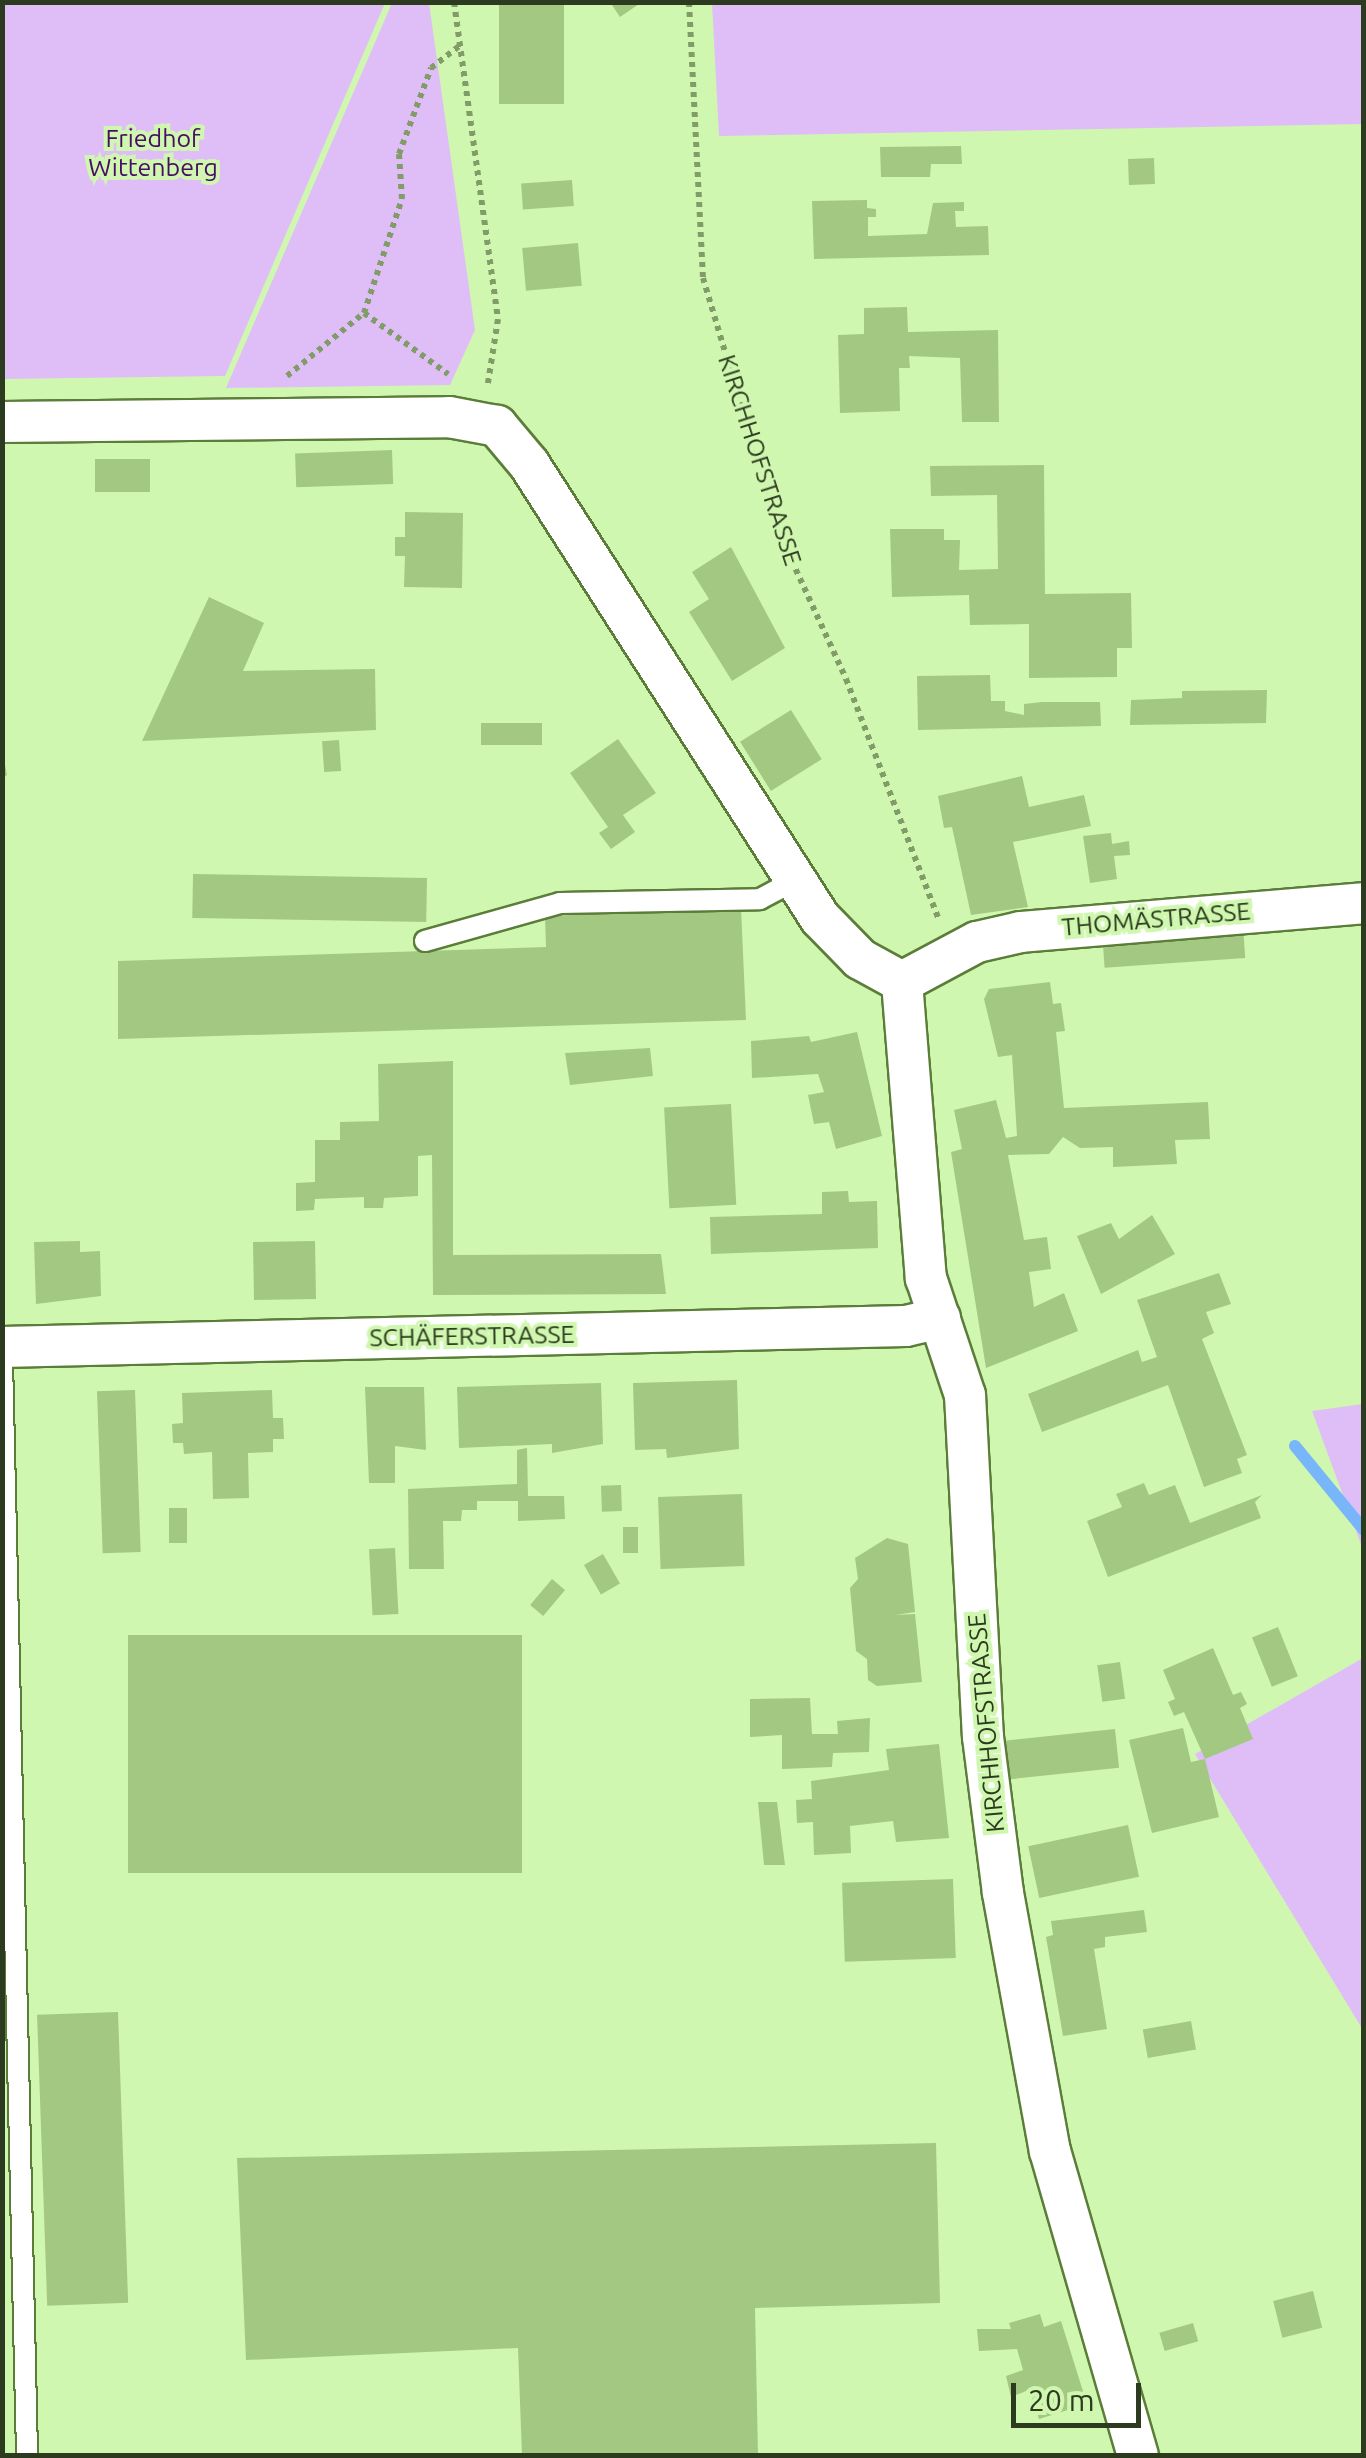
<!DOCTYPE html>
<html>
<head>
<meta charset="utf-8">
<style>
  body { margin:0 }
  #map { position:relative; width:1366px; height:2458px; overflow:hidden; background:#d0f7af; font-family:Ubuntu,sans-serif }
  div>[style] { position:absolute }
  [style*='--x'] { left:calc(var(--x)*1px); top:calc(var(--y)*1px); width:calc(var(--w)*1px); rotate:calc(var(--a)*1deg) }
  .green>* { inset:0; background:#dfbef7 }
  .stream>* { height:12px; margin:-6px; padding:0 6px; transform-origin:6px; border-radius:6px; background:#78b6f9 }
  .building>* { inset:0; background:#a3c882; transform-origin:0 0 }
  .path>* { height:6px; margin-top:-3px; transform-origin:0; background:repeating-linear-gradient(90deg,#819c69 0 5px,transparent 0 10px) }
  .roads { filter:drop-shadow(2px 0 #5b7d39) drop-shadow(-2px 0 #5b7d39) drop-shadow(0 2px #5b7d39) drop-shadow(0 -2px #5b7d39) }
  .service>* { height:20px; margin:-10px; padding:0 10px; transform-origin:10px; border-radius:10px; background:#fff }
  .minor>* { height:40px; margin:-20px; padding:0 20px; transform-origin:20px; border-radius:20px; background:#fff }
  span { translate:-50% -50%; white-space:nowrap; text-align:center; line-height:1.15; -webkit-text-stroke:8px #d0f7af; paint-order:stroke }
  .park-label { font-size:25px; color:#470e63 }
  .street-label { font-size:25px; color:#2c3b1f }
  .frame { position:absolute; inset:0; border:5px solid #2c3b1f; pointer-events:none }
  .scale { position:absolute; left:1011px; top:2383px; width:130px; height:45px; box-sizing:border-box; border:5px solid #2c3b1f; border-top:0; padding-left:12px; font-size:30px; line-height:35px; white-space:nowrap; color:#2c3b1f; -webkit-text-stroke:8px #d0f7af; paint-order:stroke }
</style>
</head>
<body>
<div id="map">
  <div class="green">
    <div style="clip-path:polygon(2px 3px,385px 3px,225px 376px,3px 379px)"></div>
    <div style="clip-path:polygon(392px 3px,429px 3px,475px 330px,450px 385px,226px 388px)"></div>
    <div style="clip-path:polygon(712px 3px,1363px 3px,1363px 131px,1362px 124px,719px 136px)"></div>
    <div style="clip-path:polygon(1363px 1404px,1364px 1404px,1363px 1550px,1312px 1411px)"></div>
    <div style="clip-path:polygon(1363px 1658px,1363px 2030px,1195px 1754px)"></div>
  </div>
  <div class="stream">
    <div style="--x:1295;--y:1446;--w:109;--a:50.6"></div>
  </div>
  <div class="building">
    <div style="left:499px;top:2px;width:65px;height:102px"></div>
    <div style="clip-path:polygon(610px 2px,642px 2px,620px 17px)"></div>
    <div style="clip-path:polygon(961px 146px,962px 164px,931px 164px,930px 177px,881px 177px,880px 147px)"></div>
    <div style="left:1154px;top:158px;width:26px;height:26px;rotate:88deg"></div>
    <div style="left:572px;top:180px;width:26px;height:51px;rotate:86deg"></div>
    <div style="clip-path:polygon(867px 200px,867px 208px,876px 209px,876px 217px,868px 217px,868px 236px,927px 234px,933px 203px,964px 202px,964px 211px,955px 211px,956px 227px,988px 226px,989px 255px,814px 259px,812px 201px)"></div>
    <div style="left:578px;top:243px;width:43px;height:56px;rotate:85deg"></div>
    <div style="clip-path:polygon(907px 307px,908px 332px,998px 330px,999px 422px,962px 422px,960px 358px,909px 356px,910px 368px,899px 368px,900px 411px,840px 413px,838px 335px,864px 334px,864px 308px)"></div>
    <div style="left:392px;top:450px;width:34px;height:97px;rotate:88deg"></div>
    <div style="left:95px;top:459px;width:55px;height:33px"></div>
    <div style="clip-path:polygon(1044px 465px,1045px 594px,1131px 593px,1132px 648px,1117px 648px,1117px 677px,1029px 678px,1029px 624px,970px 625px,969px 595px,892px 597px,890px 529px,944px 529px,944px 540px,960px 540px,959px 570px,998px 569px,997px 495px,931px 496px,930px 466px)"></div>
    <div style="clip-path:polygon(405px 512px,463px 513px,462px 588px,404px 587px,405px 556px,395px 556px,395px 537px,405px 537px)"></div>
    <div style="clip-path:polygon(731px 547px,785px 648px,732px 681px,689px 612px,709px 599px,692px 572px)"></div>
    <div style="clip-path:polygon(209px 597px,264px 623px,243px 671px,375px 669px,376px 730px,142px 741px)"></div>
    <div style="clip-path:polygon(990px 675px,991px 701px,1005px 701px,1005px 711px,1024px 715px,1024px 704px,1042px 702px,1100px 702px,1101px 726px,918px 730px,917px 676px)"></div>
    <div style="clip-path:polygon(1267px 690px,1266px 723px,1130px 725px,1131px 700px,1182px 698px,1182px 691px)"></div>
    <div style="left:791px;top:710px;width:58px;height:60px;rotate:58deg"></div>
    <div style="left:542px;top:723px;width:22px;height:61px;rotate:90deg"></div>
    <div style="clip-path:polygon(618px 739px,656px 793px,623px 815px,635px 832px,611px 849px,599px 833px,608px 827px,570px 773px)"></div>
    <div style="left:339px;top:740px;width:31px;height:17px;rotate:86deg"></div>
    <div style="clip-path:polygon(2px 750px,7px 775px,2px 779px)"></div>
    <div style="clip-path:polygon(1022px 776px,1029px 807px,1084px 795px,1091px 826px,1013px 842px,1028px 907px,971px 915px,952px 827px,944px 828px,938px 796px)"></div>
    <div style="clip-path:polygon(1111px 833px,1112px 844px,1129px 841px,1130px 855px,1114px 856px,1117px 879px,1090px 883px,1083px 836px)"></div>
    <div style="left:427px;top:878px;width:44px;height:234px;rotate:91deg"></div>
    <div style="clip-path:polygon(741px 908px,746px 1020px,118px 1039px,118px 961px,546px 947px,545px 916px)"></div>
    <div style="left:1243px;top:926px;width:32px;height:141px;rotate:86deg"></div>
    <div style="clip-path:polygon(1050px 982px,1053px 1004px,1061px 1003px,1065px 1031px,1056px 1032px,1064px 1108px,1208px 1102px,1210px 1139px,1175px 1140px,1177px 1164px,1113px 1167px,1113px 1147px,1080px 1148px,1063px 1137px,1049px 1154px,1008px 1155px,1024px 1240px,1047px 1237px,1051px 1269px,1029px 1272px,1034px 1307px,1064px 1293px,1078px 1331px,986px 1368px,951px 1152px,962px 1149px,954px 1110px,996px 1100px,1006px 1138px,1017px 1136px,1012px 1055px,998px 1057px,984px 999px,989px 989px)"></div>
    <div style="clip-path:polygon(857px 1032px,882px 1136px,836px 1149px,829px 1122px,814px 1124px,808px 1095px,824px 1092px,818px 1074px,752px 1078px,751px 1041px,809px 1036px,811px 1042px)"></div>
    <div style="clip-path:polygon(650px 1048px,653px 1076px,570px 1085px,565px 1053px)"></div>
    <div style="clip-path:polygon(453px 1061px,453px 1255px,661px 1254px,666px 1294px,433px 1295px,432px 1155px,418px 1156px,418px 1196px,384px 1198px,383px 1208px,364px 1208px,364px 1197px,315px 1199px,314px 1210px,296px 1211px,296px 1183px,315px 1182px,315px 1140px,340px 1140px,340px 1122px,379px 1121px,378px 1064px)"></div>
    <div style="left:731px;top:1104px;width:101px;height:67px;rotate:87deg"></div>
    <div style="clip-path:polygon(848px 1191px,849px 1202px,877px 1201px,878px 1248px,711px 1254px,710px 1217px,822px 1214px,822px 1192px)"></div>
    <div style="clip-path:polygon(1152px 1215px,1175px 1254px,1101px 1294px,1077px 1236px,1111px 1223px,1119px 1239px)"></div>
    <div style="clip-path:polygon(80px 1241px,80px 1252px,100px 1251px,101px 1296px,36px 1304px,34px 1242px)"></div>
    <div style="left:315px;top:1241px;width:58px;height:62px;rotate:89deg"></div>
    <div style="clip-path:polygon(1219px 1273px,1231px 1304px,1206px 1312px,1214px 1333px,1202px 1339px,1247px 1455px,1237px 1459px,1242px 1473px,1204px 1487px,1168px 1385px,1042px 1432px,1028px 1394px,1138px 1350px,1142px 1362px,1157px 1357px,1137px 1300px)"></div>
    <div style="clip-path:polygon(737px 1380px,739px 1449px,667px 1458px,666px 1449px,635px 1450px,633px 1383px)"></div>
    <div style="clip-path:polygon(601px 1383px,603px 1444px,552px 1453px,552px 1444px,459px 1448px,457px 1387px)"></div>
    <div style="clip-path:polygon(365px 1387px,424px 1387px,426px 1450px,395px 1446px,395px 1483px,369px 1483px)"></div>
    <div style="left:135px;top:1390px;width:162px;height:38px;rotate:88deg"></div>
    <div style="clip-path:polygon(272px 1390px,273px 1418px,283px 1418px,284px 1439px,273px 1439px,273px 1452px,248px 1453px,249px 1498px,213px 1499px,212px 1452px,184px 1454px,183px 1443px,173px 1443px,172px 1424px,183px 1423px,182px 1393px)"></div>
    <div style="clip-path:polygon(527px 1448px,528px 1496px,564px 1496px,565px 1519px,518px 1521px,518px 1501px,477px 1501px,477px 1510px,462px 1510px,461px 1521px,443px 1521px,444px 1569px,409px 1569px,408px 1489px,517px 1484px,517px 1450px)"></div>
    <div style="clip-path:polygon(1144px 1483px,1149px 1495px,1175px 1485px,1190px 1523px,1262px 1495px,1255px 1502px,1261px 1518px,1108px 1577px,1087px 1521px,1122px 1507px,1116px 1494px)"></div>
    <div style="left:621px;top:1485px;width:26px;height:20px;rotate:88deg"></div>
    <div style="left:742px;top:1494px;width:72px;height:84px;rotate:88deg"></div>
    <div style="left:169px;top:1508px;width:18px;height:35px"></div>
    <div style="left:623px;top:1527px;width:15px;height:26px"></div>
    <div style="clip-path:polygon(887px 1538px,908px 1544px,915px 1612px,895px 1615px,915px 1614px,922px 1682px,877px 1686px,868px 1680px,867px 1659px,856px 1651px,850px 1588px,858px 1579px,855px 1558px)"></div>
    <div style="left:395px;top:1548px;width:66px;height:26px;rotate:87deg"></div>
    <div style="left:603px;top:1554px;width:34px;height:22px;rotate:60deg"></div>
    <div style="left:552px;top:1579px;width:17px;height:34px;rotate:40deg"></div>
    <div style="left:1278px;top:1627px;width:53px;height:28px;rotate:68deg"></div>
    <div style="left:522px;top:1635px;width:238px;height:394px;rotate:90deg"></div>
    <div style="clip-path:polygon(1213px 1648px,1233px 1695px,1241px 1692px,1247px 1704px,1240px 1708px,1253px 1739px,1205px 1759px,1184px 1712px,1174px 1716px,1168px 1702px,1175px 1699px,1163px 1670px)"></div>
    <div style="left:1120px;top:1662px;width:37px;height:23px;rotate:82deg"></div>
    <div style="clip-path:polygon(810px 1698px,812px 1734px,838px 1734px,837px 1721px,870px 1718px,869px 1752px,833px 1753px,832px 1767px,782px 1769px,782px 1735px,750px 1737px,750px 1699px)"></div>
    <div style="clip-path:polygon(1183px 1728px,1191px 1762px,1205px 1759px,1219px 1817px,1152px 1833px,1129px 1740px)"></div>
    <div style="left:1115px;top:1729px;width:39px;height:116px;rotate:84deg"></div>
    <div style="clip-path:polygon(939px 1744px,949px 1838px,896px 1842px,893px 1821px,850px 1826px,851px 1853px,814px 1855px,813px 1822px,797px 1823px,796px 1800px,812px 1799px,811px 1781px,889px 1770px,886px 1749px)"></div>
    <div style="clip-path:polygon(758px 1802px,777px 1802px,785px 1865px,764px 1865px)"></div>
    <div style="left:1128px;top:1825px;width:53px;height:102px;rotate:78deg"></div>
    <div style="left:953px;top:1879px;width:79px;height:111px;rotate:88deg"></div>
    <div style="clip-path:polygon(1144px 1910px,1147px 1932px,1105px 1937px,1105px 1947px,1094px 1949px,1107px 2029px,1063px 2036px,1046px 1937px,1053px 1935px,1051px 1921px)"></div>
    <div style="left:118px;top:2012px;width:291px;height:81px;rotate:88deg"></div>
    <div style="left:1191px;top:2021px;width:29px;height:49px;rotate:80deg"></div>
    <div style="clip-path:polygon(936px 2143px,940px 2303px,755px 2308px,758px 2456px,522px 2456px,518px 2348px,246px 2360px,237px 2158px)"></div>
    <div style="left:1313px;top:2291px;width:38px;height:41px;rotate:76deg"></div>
    <div style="clip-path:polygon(1040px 2314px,1044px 2327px,1061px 2321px,1087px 2404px,1039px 2419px,1029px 2390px,1011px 2397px,1006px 2376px,1023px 2370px,1017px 2349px,979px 2351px,977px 2329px,1011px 2329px,1009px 2323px)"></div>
    <div style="left:1193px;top:2323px;width:19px;height:35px;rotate:74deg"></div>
  </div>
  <div class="path">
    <div style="--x:454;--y:2;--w:320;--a:82.1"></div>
    <div style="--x:498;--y:319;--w:65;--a:98.9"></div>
    <div style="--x:689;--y:2;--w:276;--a:87.1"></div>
    <div style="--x:703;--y:278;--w:266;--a:73.4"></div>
    <div style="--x:779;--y:533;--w:161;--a:65.3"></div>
    <div style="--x:846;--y:679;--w:258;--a:68.9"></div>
    <div style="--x:364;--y:313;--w:104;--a:36"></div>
    <div style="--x:287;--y:376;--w:99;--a:-39.3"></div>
    <div style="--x:364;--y:313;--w:120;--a:-71.6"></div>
    <div style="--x:402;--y:199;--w:45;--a:-93.8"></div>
    <div style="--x:399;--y:154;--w:92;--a:-69.6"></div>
    <div style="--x:431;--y:68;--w:36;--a:-38"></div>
  </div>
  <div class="roads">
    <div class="service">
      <div style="--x:425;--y:941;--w:140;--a:-15.7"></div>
      <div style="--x:560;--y:903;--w:200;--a:-1.1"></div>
      <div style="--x:760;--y:899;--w:38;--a:-28"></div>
      <div style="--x:2;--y:1360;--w:1096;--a:88.69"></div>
    </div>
    <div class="minor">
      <div style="--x:2;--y:422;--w:447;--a:-0.6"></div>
      <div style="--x:449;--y:417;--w:49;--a:10.6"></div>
      <div style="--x:497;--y:426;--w:50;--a:49.9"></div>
      <div style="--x:529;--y:464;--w:539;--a:57.34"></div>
      <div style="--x:820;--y:918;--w:57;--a:45.7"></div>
      <div style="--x:860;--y:959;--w:48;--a:28.7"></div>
      <div style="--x:902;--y:982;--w:297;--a:85.4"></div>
      <div style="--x:926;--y:1278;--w:123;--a:71.6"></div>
      <div style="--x:965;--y:1395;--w:342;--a:87"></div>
      <div style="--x:983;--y:1737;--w:157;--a:82.7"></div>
      <div style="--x:1003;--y:1893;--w:262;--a:79.7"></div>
      <div style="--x:1050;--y:2151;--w:317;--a:73.9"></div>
      <div style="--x:902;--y:982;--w:85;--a:-28.1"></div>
      <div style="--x:977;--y:942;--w:45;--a:-12.8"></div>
      <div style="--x:1021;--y:932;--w:344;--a:-4.8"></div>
      <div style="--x:2;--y:1347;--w:904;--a:-1.33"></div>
      <div style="--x:906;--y:1326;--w:35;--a:-13"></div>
    </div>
  </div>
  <div class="park-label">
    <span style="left:153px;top:153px">Friedhof<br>Wittenberg</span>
  </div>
  <div class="street-label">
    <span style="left:760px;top:460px;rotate:72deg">KIRCHHOFSTRASSE</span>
    <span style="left:1156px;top:919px;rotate:-5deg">THOMÄSTRASSE</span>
    <span style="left:472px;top:1336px;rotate:-1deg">SCHÄFERSTRASSE</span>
    <span style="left:986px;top:1723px;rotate:-95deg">KIRCHHOFSTRASSE</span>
  </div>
  <div class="frame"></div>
  <div class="scale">20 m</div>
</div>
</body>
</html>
